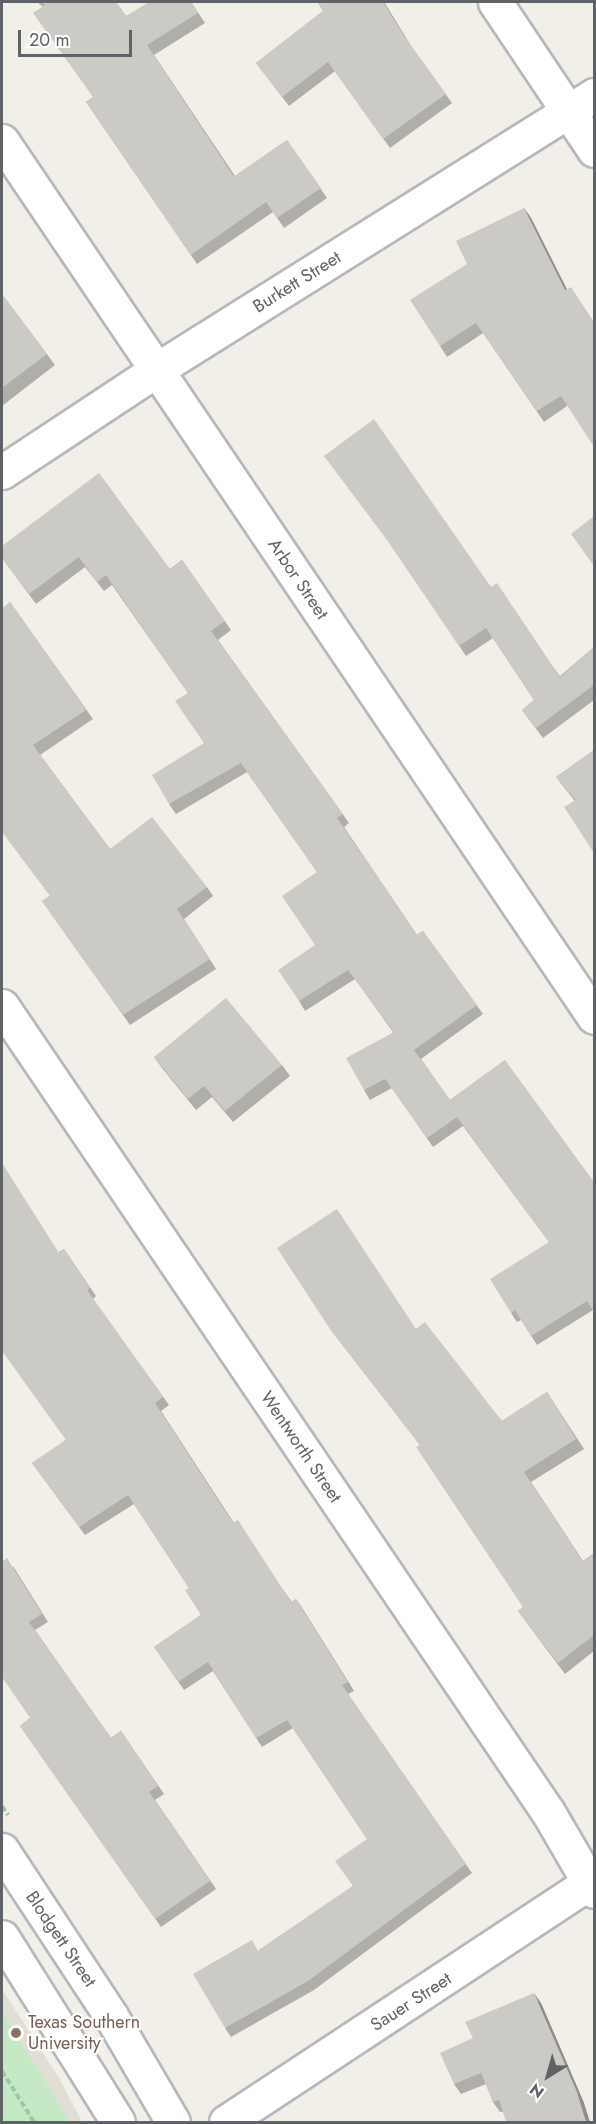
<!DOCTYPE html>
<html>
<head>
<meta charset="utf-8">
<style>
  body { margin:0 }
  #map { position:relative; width:596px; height:2124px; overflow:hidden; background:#f1efe8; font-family:Jost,sans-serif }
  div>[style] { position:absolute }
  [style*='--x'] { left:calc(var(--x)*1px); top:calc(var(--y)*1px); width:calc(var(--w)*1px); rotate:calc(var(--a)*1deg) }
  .education>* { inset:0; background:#e1ded6 }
  .green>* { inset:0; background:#c5e8c5 }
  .path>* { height:4px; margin-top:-2px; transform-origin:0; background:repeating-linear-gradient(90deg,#9cc7a9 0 6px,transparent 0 9px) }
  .roads { filter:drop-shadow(2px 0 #b5b8bc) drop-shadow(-2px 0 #b5b8bc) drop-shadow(0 2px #b5b8bc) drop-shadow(0 -2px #b5b8bc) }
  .street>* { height:33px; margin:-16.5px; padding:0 16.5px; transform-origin:16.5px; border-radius:16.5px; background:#fff }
  .secondary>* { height:33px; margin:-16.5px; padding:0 16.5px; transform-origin:16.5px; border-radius:16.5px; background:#fff }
  .wall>* { inset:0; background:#afaea9 }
  .shaded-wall>* { inset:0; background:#8f8d8a }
  .building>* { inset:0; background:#cccac5 }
  .dots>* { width:16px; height:16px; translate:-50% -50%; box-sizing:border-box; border:3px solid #fff; border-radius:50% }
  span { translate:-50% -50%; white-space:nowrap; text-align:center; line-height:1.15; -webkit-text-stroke:4.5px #fff; paint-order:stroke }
  .street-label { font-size:18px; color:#5f6368 }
  .education-label { font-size:18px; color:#785e54 }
  .left { translate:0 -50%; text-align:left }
  .frame { position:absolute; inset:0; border:3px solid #5f6368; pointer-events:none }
  .north { position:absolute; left:518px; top:2046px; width:60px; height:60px; -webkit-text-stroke:4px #fff; paint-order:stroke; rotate:217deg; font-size:16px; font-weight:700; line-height:24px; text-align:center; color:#5f6368 }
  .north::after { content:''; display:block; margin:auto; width:21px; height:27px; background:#5f6368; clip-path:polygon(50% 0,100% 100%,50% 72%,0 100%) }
  .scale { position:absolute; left:18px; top:30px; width:114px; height:27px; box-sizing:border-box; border:3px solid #5f6368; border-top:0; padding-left:8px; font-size:18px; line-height:21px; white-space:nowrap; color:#5f6368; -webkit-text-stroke:4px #fff; paint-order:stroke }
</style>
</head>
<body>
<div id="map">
  <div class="education">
    <div style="clip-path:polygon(2px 1989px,59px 2078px,82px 2122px,2px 2122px)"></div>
  </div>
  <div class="green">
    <div style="clip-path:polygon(2px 2012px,70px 2122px,2px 2122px)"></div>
  </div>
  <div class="path">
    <div style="--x:2;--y:1806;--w:11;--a:56"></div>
    <div style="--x:2;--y:2071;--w:60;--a:57.9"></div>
  </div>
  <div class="roads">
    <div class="street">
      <div style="--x:495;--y:2;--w:178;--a:56.2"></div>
      <div style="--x:2;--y:141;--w:1057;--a:55.95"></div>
      <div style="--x:2;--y:472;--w:185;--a:-33.5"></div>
      <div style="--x:156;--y:370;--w:517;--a:-32.12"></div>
      <div style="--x:2;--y:1006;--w:974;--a:55.89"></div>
      <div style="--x:548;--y:1812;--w:91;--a:59.8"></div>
      <div style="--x:226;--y:2122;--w:441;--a:-33.4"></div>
    </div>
    <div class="secondary">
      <div style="--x:2;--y:1850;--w:199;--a:56.7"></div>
      <div style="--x:111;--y:2016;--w:123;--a:59.7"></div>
      <div style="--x:2;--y:1937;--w:218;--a:57.9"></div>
    </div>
  </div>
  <div class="wall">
    <div style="clip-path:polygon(37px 2px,116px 2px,126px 16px,191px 2px,205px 23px,154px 55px,235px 176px,287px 140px,327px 198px,284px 228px,273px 212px,197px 264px,86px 102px,93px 97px,43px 7px)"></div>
    <div style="clip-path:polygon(323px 11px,409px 43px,452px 103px,390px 148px,335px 71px,289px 106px,256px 63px)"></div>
    <div style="clip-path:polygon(524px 208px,531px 218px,567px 289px,567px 406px,544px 422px,483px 333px,447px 357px,440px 346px,467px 264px)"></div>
    <div style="clip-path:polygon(2px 294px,55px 365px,2px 406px)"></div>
    <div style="clip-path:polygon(2px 546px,170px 569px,182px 560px,231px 630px,218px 640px,349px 823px,344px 827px,417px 935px,423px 931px,483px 1014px,421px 1059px,450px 1100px,505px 1060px,593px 1310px,537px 1345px,521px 1320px,517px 1322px,511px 1313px,549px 1242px,463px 1126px,433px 1147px,392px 1088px,370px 1100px,364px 1090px,393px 1032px,355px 979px,305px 1011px,299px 1001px,315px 945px,317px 872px,247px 772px,176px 814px,169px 804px,204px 743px,188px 693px,112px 585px,104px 591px,85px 567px,36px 604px,2px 558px)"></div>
    <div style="clip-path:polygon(392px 546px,491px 587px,560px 676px,594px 647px,594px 700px,543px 738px,522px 710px,534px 700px,493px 638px,466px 656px)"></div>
    <div style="clip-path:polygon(10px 602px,93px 719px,40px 755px,110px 849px,207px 887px,213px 896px,184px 919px,216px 969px,130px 1025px,42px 901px,50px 896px)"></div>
    <div style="clip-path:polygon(594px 750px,594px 853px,575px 801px,556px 777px)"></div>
    <div style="clip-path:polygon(154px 1057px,282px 1065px,290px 1076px,233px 1122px,212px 1097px,196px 1110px,162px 1068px)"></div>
    <div style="clip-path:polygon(64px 1249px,96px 1296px,93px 1299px,169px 1405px,161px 1411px,234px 1523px,292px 1602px,296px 1599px,302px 1608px,354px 1691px,348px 1694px,472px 1873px,314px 1990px,231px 2037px,225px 2028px,259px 1950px,353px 1886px,367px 1839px,293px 1728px,262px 1747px,213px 1671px,184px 1690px,154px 1647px,201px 1615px,189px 1588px,134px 1504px,85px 1535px,32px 1463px,66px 1440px,59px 1252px)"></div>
    <div style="clip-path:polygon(330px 1329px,416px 1329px,502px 1421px,547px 1392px,554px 1403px,584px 1449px,531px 1482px,583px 1561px,594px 1553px,594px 1651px,565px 1674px,518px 1611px,523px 1607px,420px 1445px)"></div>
    <div style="clip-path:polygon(13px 1566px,48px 1622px,35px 1630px,111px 1738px,121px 1731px,164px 1794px,155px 1800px,216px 1889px,161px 1927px,20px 1726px,30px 1718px)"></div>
    <div style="clip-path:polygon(541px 2003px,584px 2103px,500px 2112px,493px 2102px,486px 2084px,461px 2094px,454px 2084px)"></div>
  </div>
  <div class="shaded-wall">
    <div style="clip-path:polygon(383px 2px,384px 2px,411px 46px,404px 36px)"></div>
    <div style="clip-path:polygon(524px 208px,531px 218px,572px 300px,565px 290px)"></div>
    <div style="clip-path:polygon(296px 1599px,302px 1608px,354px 1691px,348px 1682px)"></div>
    <div style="clip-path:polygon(534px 1993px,541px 2003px,584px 2103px,590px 2122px,586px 2122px)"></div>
  </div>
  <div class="building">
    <div style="clip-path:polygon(41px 2px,116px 2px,126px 16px,149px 2px,191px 2px,198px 13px,147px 45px,234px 177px,287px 140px,321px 188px,277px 218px,266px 202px,191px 255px,86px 102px,93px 97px,33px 13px,45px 5px)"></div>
    <div style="clip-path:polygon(317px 2px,383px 2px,404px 36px,446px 94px,383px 139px,328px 62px,282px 97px,256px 63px,323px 11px)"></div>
    <div style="clip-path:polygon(524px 208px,565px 290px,571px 287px,594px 322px,594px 447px,561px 396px,537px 411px,476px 323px,440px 346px,410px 300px,467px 264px,456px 241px)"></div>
    <div style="clip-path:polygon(2px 294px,47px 354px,2px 388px)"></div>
    <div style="clip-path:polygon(374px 419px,491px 587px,497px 583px,560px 677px,594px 647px,594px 685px,536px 728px,522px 710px,534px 700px,486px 628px,459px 646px,387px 540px,324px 456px)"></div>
    <div style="clip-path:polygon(99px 473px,170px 569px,182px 560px,225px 621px,211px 631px,343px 814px,337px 818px,417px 935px,423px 931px,477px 1005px,414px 1050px,450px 1100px,505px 1060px,594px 1182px,594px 1311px,587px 1301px,531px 1336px,515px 1310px,511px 1313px,490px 1279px,549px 1242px,457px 1117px,427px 1138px,385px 1079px,364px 1090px,346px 1058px,394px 1032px,348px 970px,299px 1001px,278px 970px,315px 945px,282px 896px,317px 872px,241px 763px,169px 804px,152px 775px,204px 743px,175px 701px,188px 693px,106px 575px,97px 582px,79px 557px,29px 594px,2px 558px,2px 546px)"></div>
    <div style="clip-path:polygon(594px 516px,594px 566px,571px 534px)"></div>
    <div style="clip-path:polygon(10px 602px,86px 710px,33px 745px,110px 849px,152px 817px,207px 887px,177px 909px,210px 959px,123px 1015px,42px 901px,50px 896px,2px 832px,2px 608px)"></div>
    <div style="clip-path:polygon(594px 750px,594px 853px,564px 807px,576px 800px,556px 777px)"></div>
    <div style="clip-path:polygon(226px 998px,282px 1065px,225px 1111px,204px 1086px,188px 1099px,154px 1057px)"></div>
    <div style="clip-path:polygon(2px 1163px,59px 1253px,64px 1249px,90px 1288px,87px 1290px,163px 1397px,155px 1403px,233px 1523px,238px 1520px,291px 1602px,296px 1599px,348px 1682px,342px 1685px,466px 1864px,308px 1981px,225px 2028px,193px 1974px,252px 1940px,258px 1951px,353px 1886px,335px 1861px,367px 1839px,287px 1720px,256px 1738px,208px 1662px,178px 1682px,154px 1647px,201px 1615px,185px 1590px,189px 1588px,128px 1495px,79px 1527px,32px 1463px,66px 1440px,2px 1351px)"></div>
    <div style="clip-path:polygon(337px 1209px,416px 1329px,425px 1322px,502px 1421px,547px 1392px,576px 1439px,524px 1472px,583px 1562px,594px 1553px,594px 1635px,558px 1663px,518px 1611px,523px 1607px,416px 1447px,420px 1445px,330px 1329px,277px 1248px)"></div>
    <div style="clip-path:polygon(7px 1558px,42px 1614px,29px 1622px,111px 1738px,121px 1731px,158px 1786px,149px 1792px,210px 1881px,155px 1919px,20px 1726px,30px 1718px,2px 1677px,2px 1562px)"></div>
    <div style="clip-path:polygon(534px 1993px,577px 2092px,586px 2122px,506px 2122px,499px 2100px,493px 2102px,481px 2073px,454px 2084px,440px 2053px,473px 2038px,465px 2022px)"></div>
  </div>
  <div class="dots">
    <div style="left:16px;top:2033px;background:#8d6e63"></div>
  </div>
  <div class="street-label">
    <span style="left:297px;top:282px;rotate:-32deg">Burkett Street</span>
    <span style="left:298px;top:579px;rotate:56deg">Arbor Street</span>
    <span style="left:301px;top:1447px;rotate:56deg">Wentworth Street</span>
    <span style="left:61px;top:1939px;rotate:56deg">Blodgett Street</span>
    <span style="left:411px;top:2002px;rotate:-33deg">Sauer Street</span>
  </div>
  <div class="education-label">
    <span class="left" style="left:28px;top:2033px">Texas Southern<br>University</span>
  </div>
  <div class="frame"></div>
  <div class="north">N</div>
  <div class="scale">20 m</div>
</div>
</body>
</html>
